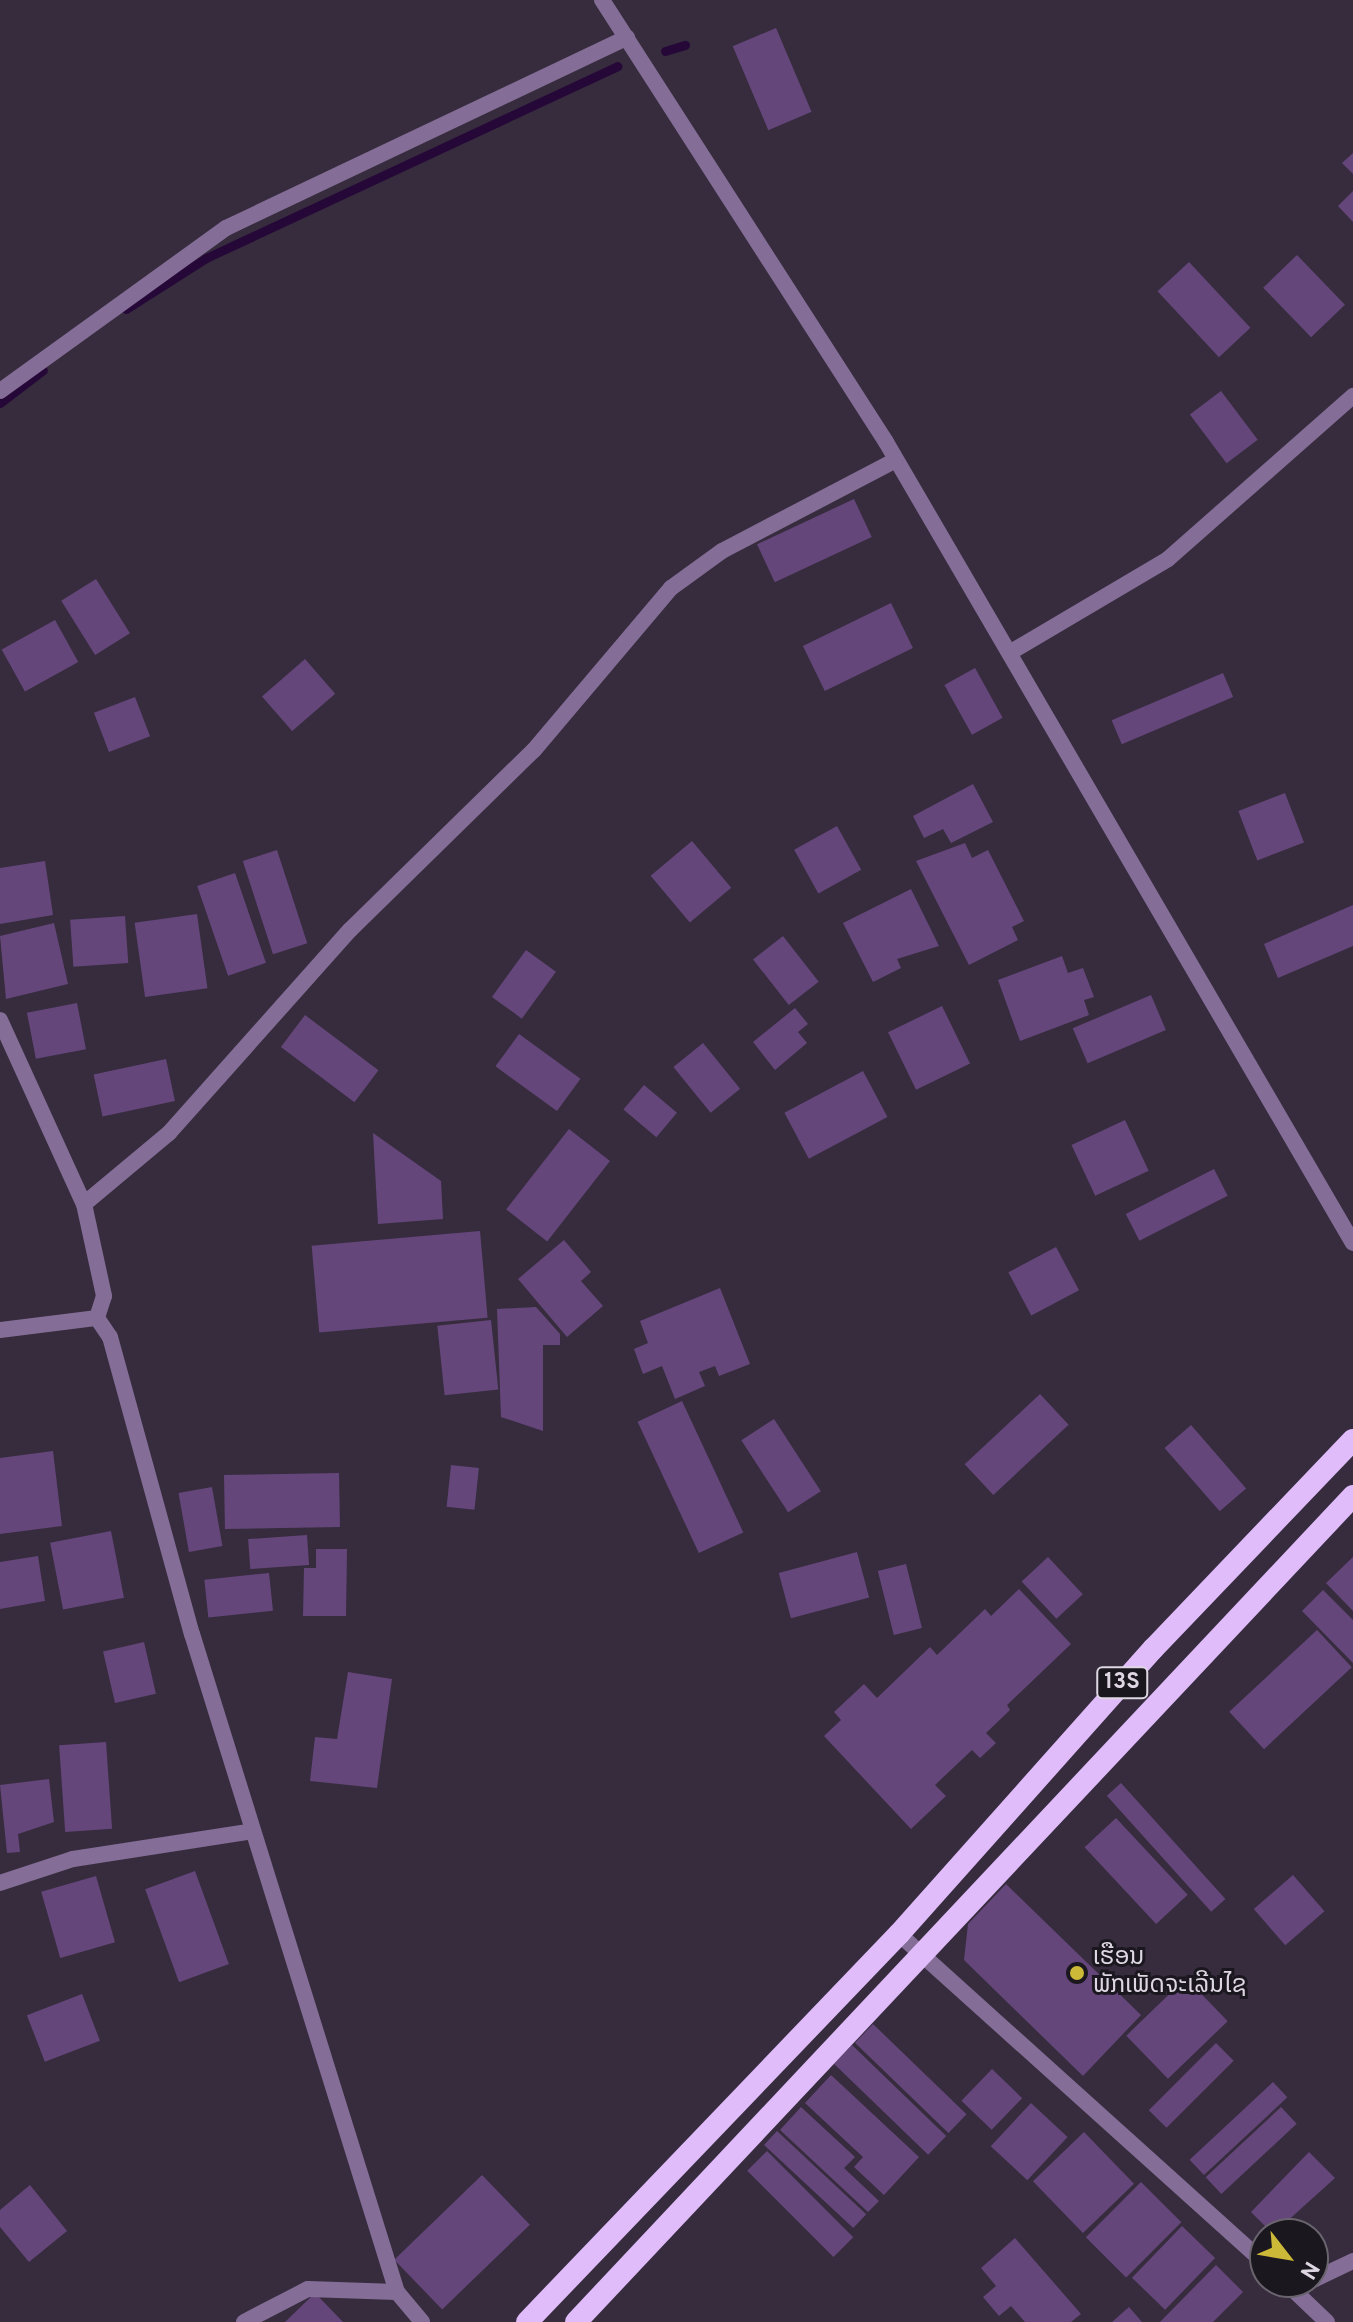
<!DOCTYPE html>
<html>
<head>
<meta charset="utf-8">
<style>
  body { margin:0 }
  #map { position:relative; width:1353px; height:2322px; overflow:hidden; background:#362c3e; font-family:Overpass,"Noto Sans Lao",sans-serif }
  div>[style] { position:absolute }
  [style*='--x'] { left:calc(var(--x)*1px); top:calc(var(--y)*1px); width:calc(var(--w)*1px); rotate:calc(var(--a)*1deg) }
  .stream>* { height:9px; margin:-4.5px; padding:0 4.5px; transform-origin:4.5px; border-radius:4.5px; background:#260838 }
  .building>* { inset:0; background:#65467a; transform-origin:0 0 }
  .minor>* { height:16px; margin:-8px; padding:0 8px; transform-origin:8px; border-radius:8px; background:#846d96 }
  .trunk>* { height:22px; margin:-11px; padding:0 11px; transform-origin:11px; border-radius:11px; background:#e0bcfa }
  .dots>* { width:22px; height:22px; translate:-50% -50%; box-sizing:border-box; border:4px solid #1b171f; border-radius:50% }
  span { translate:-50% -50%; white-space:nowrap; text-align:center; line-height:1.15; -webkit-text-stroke:6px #1b171f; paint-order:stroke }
  .shield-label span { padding:2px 6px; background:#1b171f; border:2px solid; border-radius:6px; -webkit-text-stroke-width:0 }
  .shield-label { font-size:22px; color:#ded7e3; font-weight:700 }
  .poi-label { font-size:24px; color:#ded7e3 }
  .left { translate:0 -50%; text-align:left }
  .north { position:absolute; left:1249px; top:2218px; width:80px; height:80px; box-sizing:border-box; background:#1b171f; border:2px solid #69646d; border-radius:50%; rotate:121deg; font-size:22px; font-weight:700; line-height:32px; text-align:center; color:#ded7e3 }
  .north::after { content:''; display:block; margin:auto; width:28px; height:36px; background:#cdb938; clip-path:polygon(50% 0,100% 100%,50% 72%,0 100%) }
</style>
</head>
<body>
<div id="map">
  <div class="stream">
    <div style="--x:665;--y:51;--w:21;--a:-17"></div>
    <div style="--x:126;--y:309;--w:95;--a:-32.5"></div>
    <div style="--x:206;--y:258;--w:454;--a:-25"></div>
    <div style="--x:0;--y:403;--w:54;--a:-37.5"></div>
  </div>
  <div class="building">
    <div style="left:776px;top:28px;width:91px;height:47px;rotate:67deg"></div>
    <div style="clip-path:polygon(1353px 153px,1353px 174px,1342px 163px)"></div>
    <div style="clip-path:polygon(1353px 191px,1353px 222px,1338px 206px)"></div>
    <div style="left:1297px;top:255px;width:69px;height:47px;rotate:46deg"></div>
    <div style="left:1189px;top:262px;width:90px;height:43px;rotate:47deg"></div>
    <div style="left:1221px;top:391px;width:61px;height:39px;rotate:53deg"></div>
    <div style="left:854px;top:499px;width:42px;height:107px;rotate:65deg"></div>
    <div style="left:96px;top:579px;width:64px;height:41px;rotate:58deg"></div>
    <div style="left:891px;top:603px;width:50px;height:98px;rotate:64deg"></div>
    <div style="left:55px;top:620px;width:48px;height:61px;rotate:61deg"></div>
    <div style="left:305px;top:659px;width:46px;height:57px;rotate:49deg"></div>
    <div style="left:975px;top:668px;width:57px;height:35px;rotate:61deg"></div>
    <div style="left:1223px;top:673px;width:26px;height:121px;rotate:67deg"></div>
    <div style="left:135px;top:697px;width:42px;height:44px;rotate:69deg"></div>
    <div style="clip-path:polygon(973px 784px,993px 822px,951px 843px,943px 829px,924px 838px,913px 816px)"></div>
    <div style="left:1285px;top:793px;width:53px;height:50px;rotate:69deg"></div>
    <div style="left:837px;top:826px;width:50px;height:49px;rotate:61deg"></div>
    <div style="left:692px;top:841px;width:61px;height:54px;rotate:50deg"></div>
    <div style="clip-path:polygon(965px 843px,972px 858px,988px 850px,1024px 921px,1012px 927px,1018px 940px,969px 965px,916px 861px)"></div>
    <div style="left:277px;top:850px;width:98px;height:36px;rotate:72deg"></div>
    <div style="clip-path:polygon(45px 861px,53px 915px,0 924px,0 868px)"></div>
    <div style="left:235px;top:873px;width:95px;height:40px;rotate:71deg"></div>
    <div style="clip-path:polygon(911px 889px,939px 946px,897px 959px,901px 968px,873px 982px,843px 923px)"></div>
    <div style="clip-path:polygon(1353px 905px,1353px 946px,1278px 978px,1264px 944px)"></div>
    <div style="left:197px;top:914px;width:75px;height:63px;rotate:82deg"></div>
    <div style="left:125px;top:916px;width:47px;height:55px;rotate:86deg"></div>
    <div style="clip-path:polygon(54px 923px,68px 984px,6px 999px,0 936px)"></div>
    <div style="left:783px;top:936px;width:58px;height:38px;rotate:52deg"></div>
    <div style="left:526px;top:950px;width:37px;height:58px;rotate:36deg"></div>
    <div style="clip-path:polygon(1062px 956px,1068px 973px,1083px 968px,1094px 997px,1084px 1000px,1089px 1015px,1020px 1041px,998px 980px)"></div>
    <div style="left:1151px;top:995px;width:38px;height:85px;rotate:67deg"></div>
    <div style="left:77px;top:1003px;width:47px;height:51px;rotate:79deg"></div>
    <div style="left:942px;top:1006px;width:64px;height:60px;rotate:64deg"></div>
    <div style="clip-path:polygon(795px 1008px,808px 1024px,798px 1032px,807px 1043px,775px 1070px,753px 1042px)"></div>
    <div style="left:305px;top:1015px;width:92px;height:40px;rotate:37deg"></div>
    <div style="left:519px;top:1034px;width:76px;height:40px;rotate:36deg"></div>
    <div style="left:703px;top:1043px;width:59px;height:38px;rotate:51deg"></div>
    <div style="left:166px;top:1059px;width:43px;height:74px;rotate:78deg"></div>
    <div style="left:863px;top:1071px;width:52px;height:89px;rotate:62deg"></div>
    <div style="left:644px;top:1085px;width:43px;height:32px;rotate:40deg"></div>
    <div style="left:1125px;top:1120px;width:56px;height:59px;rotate:65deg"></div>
    <div style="left:569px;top:1129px;width:52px;height:102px;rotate:38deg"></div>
    <div style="clip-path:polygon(373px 1133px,441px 1181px,443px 1219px,378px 1224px)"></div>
    <div style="left:1214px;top:1169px;width:30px;height:99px;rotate:63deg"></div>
    <div style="left:480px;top:1231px;width:87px;height:169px;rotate:85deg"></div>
    <div style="clip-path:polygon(564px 1240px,591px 1272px,581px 1281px,603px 1306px,567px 1337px,518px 1279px)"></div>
    <div style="left:1056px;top:1247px;width:49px;height:54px;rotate:62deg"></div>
    <div style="clip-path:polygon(720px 1288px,750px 1364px,719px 1376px,715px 1366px,699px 1372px,705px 1386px,675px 1399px,662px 1366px,643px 1374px,634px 1349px,648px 1343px,640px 1321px)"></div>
    <div style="clip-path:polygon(536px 1307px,560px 1334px,560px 1345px,543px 1345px,543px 1431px,501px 1417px,497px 1309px)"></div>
    <div style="left:491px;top:1320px;width:70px;height:54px;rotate:84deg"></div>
    <div style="left:1040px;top:1394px;width:42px;height:103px;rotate:47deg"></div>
    <div style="left:682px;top:1401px;width:145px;height:49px;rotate:65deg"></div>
    <div style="left:774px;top:1419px;width:86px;height:39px;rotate:57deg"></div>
    <div style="left:1191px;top:1425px;width:84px;height:35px;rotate:49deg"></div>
    <div style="clip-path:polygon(53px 1451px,62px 1526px,0 1534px,0 1458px)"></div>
    <div style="left:451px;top:1465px;width:28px;height:42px;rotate:6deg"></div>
    <div style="left:339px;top:1473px;width:54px;height:115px;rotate:89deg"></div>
    <div style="left:212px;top:1487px;width:60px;height:34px;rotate:80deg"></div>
    <div style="left:111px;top:1531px;width:68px;height:62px;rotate:79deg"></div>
    <div style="left:307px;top:1535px;width:30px;height:59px;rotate:86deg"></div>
    <div style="clip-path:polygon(316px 1549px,347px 1549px,346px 1616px,303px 1616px,304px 1568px,316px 1568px)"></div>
    <div style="left:857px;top:1552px;width:47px;height:81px;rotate:75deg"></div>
    <div style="clip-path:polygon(38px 1556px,45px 1601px,0 1609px,0 1562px)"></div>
    <div style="left:1048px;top:1557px;width:51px;height:36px;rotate:47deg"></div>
    <div style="clip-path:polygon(1353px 1557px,1353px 1611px,1326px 1583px)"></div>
    <div style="left:906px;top:1564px;width:66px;height:29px;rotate:76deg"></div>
    <div style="left:269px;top:1573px;width:38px;height:65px;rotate:84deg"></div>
    <div style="clip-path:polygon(1019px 1589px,1071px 1644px,1007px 1705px,1010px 1710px,986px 1733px,996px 1743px,980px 1758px,972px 1750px,935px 1785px,946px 1796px,911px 1829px,824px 1736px,841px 1720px,834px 1712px,864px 1684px,877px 1698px,930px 1647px,937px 1655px,985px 1609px,991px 1616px)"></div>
    <div style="clip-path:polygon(1323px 1590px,1353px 1620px,1353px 1663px,1302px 1611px)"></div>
    <div style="left:1317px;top:1630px;width:51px;height:120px;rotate:47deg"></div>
    <div style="left:144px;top:1642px;width:53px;height:42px;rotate:77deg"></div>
    <div style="clip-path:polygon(348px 1672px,392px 1679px,377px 1788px,310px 1781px,315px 1737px,337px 1739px)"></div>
    <div style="left:106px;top:1742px;width:87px;height:47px;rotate:86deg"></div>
    <div style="clip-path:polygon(49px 1779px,54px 1822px,18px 1834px,20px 1852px,7px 1853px,0 1785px)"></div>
    <div style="left:1121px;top:1783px;width:156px;height:19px;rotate:48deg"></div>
    <div style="left:1116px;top:1818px;width:105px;height:43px;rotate:47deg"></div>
    <div style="left:195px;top:1871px;width:99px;height:53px;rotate:70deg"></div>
    <div style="left:1293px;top:1875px;width:48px;height:52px;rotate:49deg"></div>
    <div style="left:96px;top:1876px;width:69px;height:57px;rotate:74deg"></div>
    <div style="clip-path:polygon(1006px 1884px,1141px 2015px,1083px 2076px,964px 1960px,968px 1924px)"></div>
    <div style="left:1186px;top:1978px;width:60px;height:83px;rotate:46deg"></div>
    <div style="left:82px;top:1994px;width:50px;height:59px;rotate:69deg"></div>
    <div style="left:873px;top:2024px;width:130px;height:26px;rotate:44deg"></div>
    <div style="left:1216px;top:2043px;width:25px;height:95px;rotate:45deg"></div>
    <div style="left:852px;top:2045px;width:131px;height:26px;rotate:44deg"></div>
    <div style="left:992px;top:2069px;width:42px;height:44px;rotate:44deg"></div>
    <div style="clip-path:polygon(831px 2075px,919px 2157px,884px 2195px,854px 2167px,863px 2157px,805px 2103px)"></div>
    <div style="left:1273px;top:2082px;width:21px;height:114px;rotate:47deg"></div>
    <div style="left:1031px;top:2103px;width:50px;height:59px;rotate:43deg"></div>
    <div style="clip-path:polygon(801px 2107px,855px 2157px,844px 2168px,879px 2201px,868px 2212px,780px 2130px)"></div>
    <div style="left:1281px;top:2107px;width:23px;height:103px;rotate:47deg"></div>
    <div style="left:777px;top:2131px;width:122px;height:19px;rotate:43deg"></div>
    <div style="left:1084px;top:2132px;width:72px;height:71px;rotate:46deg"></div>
    <div style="left:767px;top:2151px;width:122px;height:28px;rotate:45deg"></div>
    <div style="clip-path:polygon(1309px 2152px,1335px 2178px,1273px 2234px,1251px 2212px)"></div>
    <div style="left:482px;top:2175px;width:69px;height:122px;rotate:46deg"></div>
    <div style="left:1141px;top:2182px;width:57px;height:78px;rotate:45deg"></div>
    <div style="clip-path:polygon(30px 2185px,67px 2231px,29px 2262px,0 2227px,0 2210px)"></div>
    <div style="left:1182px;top:2226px;width:46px;height:72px;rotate:44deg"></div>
    <div style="clip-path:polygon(1015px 2238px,1081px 2314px,1071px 2322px,1025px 2322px,1011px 2306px,999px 2316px,983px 2297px,996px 2286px,981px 2268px)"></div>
    <div style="clip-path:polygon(1216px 2265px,1243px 2292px,1213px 2322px,1160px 2322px)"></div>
    <div style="clip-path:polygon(315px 2293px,343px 2322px,285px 2322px)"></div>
    <div style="clip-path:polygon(1129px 2307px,1142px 2322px,1112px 2322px)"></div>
  </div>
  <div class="minor">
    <div style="--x:602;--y:0;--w:525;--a:57.28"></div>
    <div style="--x:886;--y:442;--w:927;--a:59.76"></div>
    <div style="--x:0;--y:391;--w:279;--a:-35.8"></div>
    <div style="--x:226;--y:228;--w:444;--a:-25.4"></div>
    <div style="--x:1011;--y:652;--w:182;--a:-30.6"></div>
    <div style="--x:1168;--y:559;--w:247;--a:-41.4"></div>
    <div style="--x:0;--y:1020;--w:202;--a:65.5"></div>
    <div style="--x:84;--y:1204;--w:94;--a:77.7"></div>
    <div style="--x:104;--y:1296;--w:23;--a:108"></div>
    <div style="--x:97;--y:1318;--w:23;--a:56"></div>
    <div style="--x:110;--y:1337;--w:308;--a:74.6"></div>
    <div style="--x:192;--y:1634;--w:689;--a:72.7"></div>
    <div style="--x:397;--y:2292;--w:39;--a:50"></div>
    <div style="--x:84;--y:1204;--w:111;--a:-39.9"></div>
    <div style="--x:169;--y:1133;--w:272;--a:-48.3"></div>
    <div style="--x:350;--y:930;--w:257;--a:-44.4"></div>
    <div style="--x:534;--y:750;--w:212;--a:-49.8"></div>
    <div style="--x:671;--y:588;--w:63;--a:-36"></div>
    <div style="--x:722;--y:551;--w:196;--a:-27.6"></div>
    <div style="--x:0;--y:1330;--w:98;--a:-7.1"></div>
    <div style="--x:0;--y:1883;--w:77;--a:-18.2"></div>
    <div style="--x:73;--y:1859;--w:182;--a:-8.8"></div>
    <div style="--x:899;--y:1934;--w:493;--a:42"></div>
    <div style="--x:1313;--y:2280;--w:44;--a:-25.4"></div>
    <div style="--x:1285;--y:2282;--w:58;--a:43.6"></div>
    <div style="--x:244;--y:2322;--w:72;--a:-27.3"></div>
    <div style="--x:308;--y:2289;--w:89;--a:1.9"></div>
  </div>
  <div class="trunk">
    <div style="--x:527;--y:2322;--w:538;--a:-46.21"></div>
    <div style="--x:899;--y:1934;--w:382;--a:-48.3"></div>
    <div style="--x:1153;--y:1649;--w:289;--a:-46.3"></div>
    <div style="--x:576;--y:2322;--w:1134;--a:-46.75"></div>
  </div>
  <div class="dots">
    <div style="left:1077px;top:1973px;background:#cdb938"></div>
  </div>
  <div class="shield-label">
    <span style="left:1122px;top:1683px">13S</span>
  </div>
  <div class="poi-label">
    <span class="left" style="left:1093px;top:1973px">ເຮືອນ<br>ພັກເພັດຈະເລີນໄຊ</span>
  </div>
  <div class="north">N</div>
</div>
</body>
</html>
